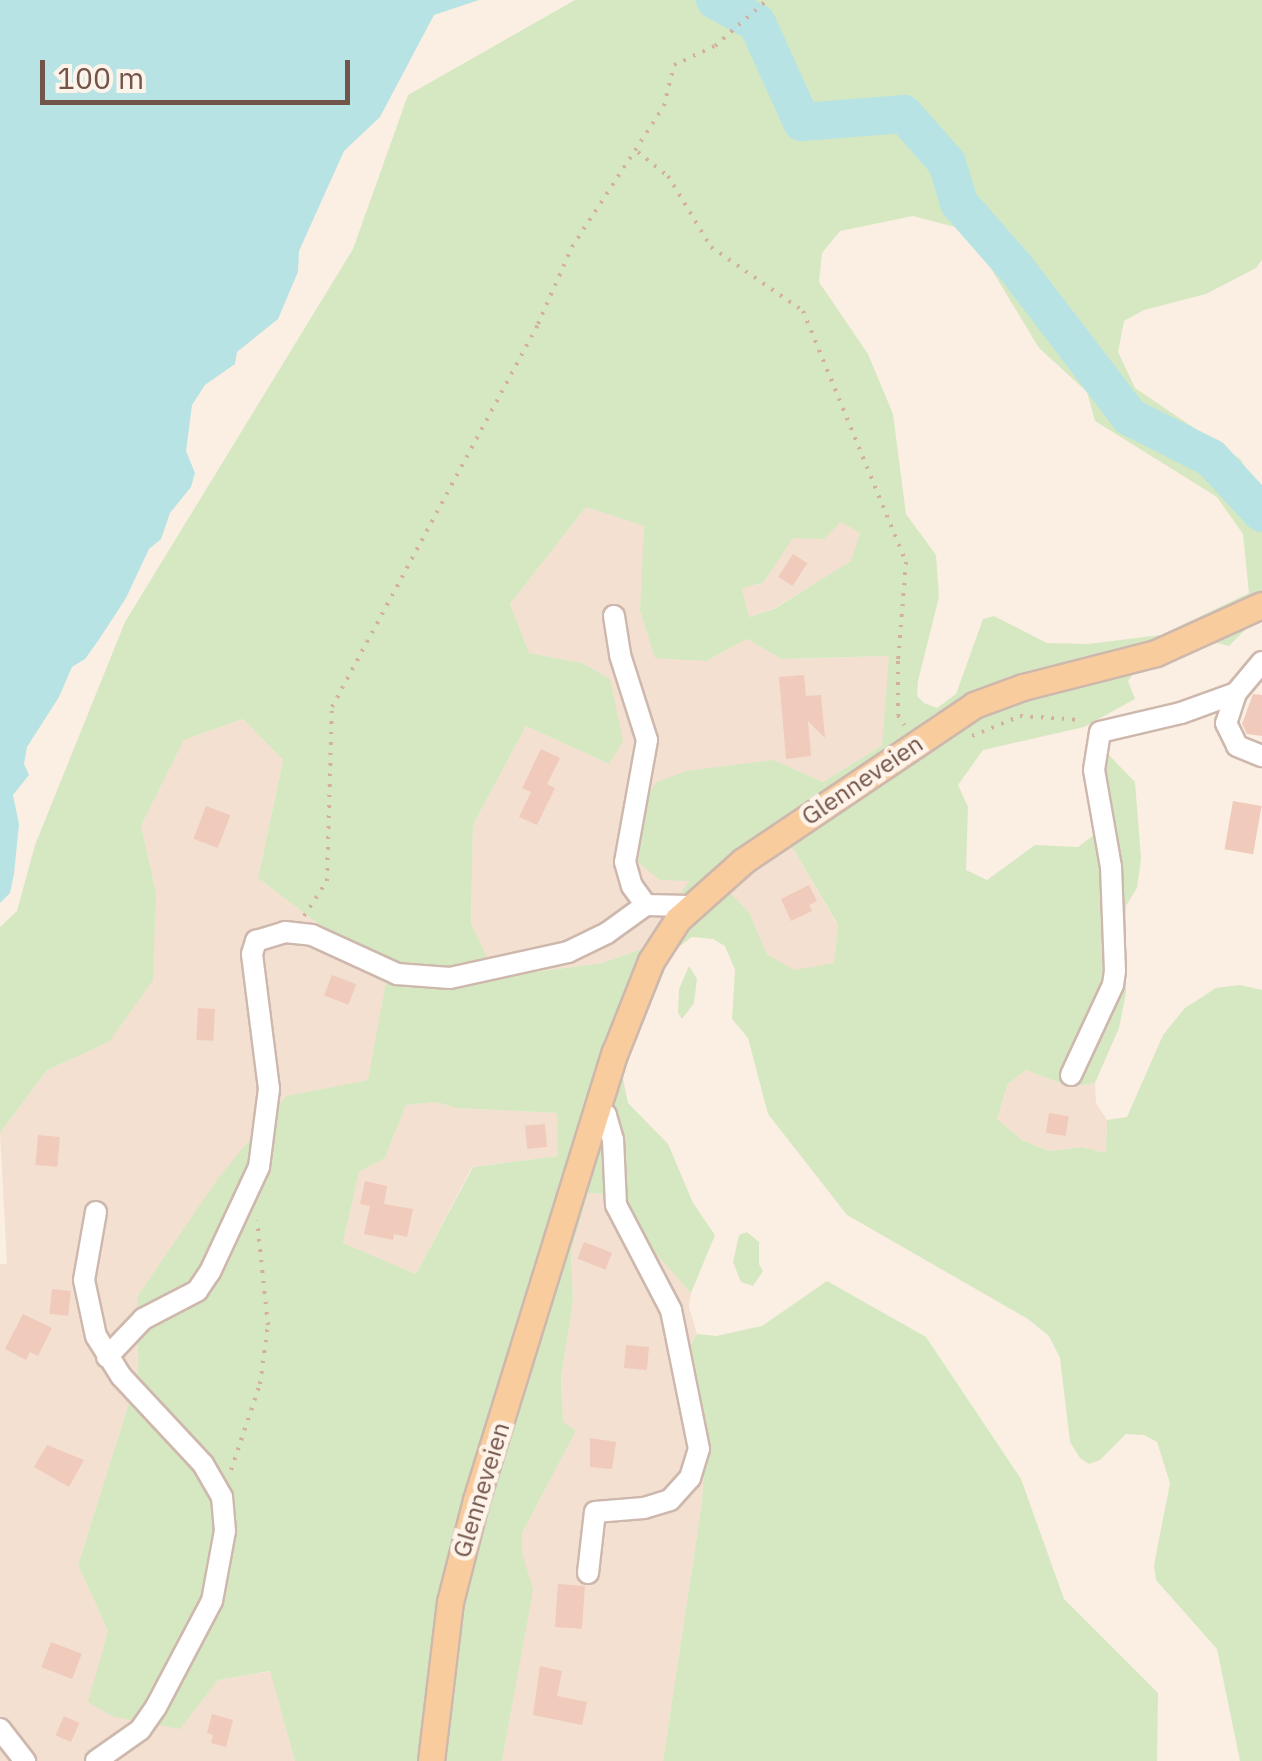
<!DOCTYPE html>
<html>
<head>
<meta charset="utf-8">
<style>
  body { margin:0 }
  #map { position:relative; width:1262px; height:1761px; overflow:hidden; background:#fbefe3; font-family:"IBM Plex Sans",sans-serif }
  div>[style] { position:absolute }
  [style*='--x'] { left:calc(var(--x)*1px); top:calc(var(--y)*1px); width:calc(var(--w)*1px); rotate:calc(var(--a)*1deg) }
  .residential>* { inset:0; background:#f3e0d1 }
  .green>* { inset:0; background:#d6e8c2 }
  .water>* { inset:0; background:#b8e3e4 }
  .river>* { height:38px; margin:-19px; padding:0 19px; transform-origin:19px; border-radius:19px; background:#b8e3e4 }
  .building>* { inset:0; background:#f0cabb; transform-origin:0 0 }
  .path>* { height:4px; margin-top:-2px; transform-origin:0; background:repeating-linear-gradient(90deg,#d4ae9f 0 2.5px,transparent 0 10.5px) }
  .roads { filter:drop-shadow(2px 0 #ceb8ad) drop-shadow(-2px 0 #ceb8ad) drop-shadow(0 2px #ceb8ad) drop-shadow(0 -2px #ceb8ad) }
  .minor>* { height:20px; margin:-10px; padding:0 10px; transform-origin:10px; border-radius:10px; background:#fff }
  .major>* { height:25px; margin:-12.5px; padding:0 12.5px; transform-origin:12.5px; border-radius:12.5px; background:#f8cc9d }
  span { translate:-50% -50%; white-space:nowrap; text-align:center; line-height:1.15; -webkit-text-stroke:9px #fef3e9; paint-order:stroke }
  .street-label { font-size:25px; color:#72544a }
  .scale { position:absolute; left:40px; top:60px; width:310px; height:45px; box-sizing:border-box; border:5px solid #72544a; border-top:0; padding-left:12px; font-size:30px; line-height:35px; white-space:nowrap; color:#72544a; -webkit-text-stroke:8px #fef3e9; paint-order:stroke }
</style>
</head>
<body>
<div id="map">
  <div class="residential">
    <div style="clip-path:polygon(586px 507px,645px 526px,640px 610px,706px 661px,747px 639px,782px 659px,890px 656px,882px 745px,823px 782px,772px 760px,644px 948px,602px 963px,495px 977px,471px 923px,473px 825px,526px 726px,609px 764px,582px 663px,529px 653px,510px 604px)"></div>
    <div style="clip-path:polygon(841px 522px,860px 533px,852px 561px,773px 609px,749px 617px,742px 588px,763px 583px,792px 538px,824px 538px)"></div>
    <div style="clip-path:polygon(243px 719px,283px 760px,258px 878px,387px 976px,369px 1080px,286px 1096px,137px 1297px,138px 1374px,78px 1565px,108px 1631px,218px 1680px,271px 1671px,295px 1761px,0 1761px,0 1264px,7px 1264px,0 1133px,47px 1070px,109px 1042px,156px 892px,141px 826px,184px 740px)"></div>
    <div style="clip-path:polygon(786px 845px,794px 850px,838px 926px,834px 963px,794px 971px,767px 954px,749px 912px,724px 888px)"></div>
    <div style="clip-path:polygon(1026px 1070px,1070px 1087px,1095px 1083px,1096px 1103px,1107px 1120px,1106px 1153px,1082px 1147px,1049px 1151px,1022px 1140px,997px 1119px,1008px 1084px)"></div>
    <div style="clip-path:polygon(436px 1102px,456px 1108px,558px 1113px,558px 1156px,472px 1167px,416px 1274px,343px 1243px,359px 1172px,385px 1158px,406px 1105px)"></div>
    <div style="clip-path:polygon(588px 1193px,624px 1195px,632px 1226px,691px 1293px,689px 1307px,697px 1334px,686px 1353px,705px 1447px,702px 1502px,663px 1761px,502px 1761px,532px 1590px,522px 1552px,522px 1533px,576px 1431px,563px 1423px,561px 1378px,573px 1301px,571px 1251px)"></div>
  </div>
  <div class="green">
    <div style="clip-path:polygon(evenodd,575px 0,1262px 0,1262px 260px,1256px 268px,1206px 294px,1144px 310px,1124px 321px,1118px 352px,1135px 388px,1240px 459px,1262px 493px,1262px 621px,1249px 626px,1229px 646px,1217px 643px,1135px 672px,1128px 681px,1135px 699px,1084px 727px,983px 750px,958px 785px,968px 807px,966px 870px,987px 880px,1035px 845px,1078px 847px,1107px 825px,1102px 777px,1107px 753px,1135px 782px,1141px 859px,1137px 888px,1126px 906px,1126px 993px,1119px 1028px,1095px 1083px,1070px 1087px,1026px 1070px,1008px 1084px,997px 1119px,1022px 1140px,1049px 1151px,1082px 1147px,1106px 1153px,1107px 1120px,1127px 1117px,1163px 1035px,1185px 1008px,1216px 988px,1240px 985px,1262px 990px,1262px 1761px,1240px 1761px,1217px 1649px,1156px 1580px,1154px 1565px,1170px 1483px,1157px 1442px,1144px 1435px,1126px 1434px,1100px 1460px,1089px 1464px,1080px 1458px,1070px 1442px,1060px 1358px,1049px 1336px,1028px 1319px,847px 1215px,768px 1114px,748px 1038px,732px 1019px,735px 970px,725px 946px,713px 939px,692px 937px,672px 952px,622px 1074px,628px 1103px,668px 1144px,693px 1203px,715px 1235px,691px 1293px,631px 1226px,624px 1195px,588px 1193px,571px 1251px,573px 1301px,561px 1378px,563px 1422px,576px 1431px,522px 1533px,522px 1552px,533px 1590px,502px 1761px,295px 1761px,270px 1671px,218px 1680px,180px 1729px,114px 1717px,88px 1702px,108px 1631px,78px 1565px,138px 1374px,137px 1297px,219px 1177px,286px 1096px,368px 1080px,387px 976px,258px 878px,283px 760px,243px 719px,184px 740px,141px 826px,156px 892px,153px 980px,109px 1042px,47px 1070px,0 1133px,0 927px,17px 911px,35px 845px,125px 622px,353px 249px,408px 95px,575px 0,913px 216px,955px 227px,981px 252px,1039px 348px,1087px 392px,1095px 421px,1217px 497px,1243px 534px,1249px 593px,1161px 635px,1088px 644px,1047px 643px,994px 616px,983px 619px,956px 694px,937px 708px,924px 703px,917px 696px,918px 681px,939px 597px,936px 555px,906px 514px,893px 414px,868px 354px,819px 282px,822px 253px,840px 231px,913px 216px,575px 0,586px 507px,644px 526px,640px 610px,655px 658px,706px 661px,747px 639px,782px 659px,889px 656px,882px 745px,823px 782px,773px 760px,686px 771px,657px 782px,646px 797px,638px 862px,660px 880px,689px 881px,644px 948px,602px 963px,496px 977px,471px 923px,473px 825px,526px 726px,609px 764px,623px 741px,610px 679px,582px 663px,529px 653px,510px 604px,586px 507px,575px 0,841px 522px,860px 533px,851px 561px,774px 609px,749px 617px,742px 588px,763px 583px,793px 538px,824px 539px,841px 522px,575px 0,785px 845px,794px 850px,838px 925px,834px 963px,794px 970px,767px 954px,749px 912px,725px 888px,785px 845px,575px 0,436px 1102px,456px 1108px,557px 1113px,558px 1156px,473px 1167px,416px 1274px,343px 1243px,359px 1172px,385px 1158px,406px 1105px,436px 1102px)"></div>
    <div style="clip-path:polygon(689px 966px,697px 979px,694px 1003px,682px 1019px,678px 1013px,679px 989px)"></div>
    <div style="clip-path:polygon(747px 1232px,759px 1242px,759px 1264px,763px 1271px,753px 1286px,741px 1282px,733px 1262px,739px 1235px)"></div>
    <div style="clip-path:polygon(827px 1281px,926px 1337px,1021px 1479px,1064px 1599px,1158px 1693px,1157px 1761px,663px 1761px,702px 1502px,705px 1447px,686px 1353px,697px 1334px,716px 1336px,762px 1326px)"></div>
  </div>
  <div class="water">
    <div style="clip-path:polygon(0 0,479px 0,434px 15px,380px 117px,344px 151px,299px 251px,298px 272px,278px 319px,237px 352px,235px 364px,205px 385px,192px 405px,186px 451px,195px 473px,191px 487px,170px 513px,161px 539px,149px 549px,126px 598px,100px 638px,85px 659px,72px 667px,59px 697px,27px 747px,24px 764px,29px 775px,13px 795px,19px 824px,14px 874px,10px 893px,0 903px)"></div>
  </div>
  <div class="river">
    <div style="--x:715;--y:0;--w:48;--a:28.7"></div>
    <div style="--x:757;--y:23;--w:109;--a:65.6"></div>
    <div style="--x:802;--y:122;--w:102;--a:-4.5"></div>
    <div style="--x:904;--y:114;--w:65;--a:48.7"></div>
    <div style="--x:947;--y:163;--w:42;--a:73.3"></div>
    <div style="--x:959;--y:203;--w:86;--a:48.8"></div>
    <div style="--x:1016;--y:268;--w:188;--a:52.6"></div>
    <div style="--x:1130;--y:417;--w:91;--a:26.8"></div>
    <div style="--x:1211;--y:458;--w:75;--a:47.2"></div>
  </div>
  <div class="building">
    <div style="left:793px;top:554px;width:17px;height:27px;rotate:33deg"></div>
    <div style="clip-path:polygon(804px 675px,806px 696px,821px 695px,825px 738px,808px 721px,811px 756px,786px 759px,779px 677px)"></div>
    <div style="clip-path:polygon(1253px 694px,1262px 695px,1262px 736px,1247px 734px,1242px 724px)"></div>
    <div style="clip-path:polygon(541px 749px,560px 758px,547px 784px,555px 788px,537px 825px,519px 817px,531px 792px,522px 788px)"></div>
    <div style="left:1233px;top:801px;width:29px;height:49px;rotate:10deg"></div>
    <div style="left:206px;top:806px;width:26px;height:35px;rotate:21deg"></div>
    <div style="clip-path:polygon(809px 885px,817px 901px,809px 905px,812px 911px,791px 921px,781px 899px)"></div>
    <div style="left:332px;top:975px;width:26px;height:22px;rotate:21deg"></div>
    <div style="left:198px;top:1008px;width:17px;height:32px;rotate:3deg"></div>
    <div style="left:1049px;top:1113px;width:20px;height:20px;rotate:9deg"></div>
    <div style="left:545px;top:1124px;width:23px;height:20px;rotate:85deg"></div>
    <div style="left:38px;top:1135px;width:22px;height:30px;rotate:5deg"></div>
    <div style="clip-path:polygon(365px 1181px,387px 1186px,384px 1204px,413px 1209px,407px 1237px,394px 1234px,393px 1240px,364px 1234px,370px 1206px,360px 1204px)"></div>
    <div style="left:584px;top:1242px;width:30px;height:18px;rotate:21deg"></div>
    <div style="left:52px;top:1289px;width:19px;height:25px;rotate:6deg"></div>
    <div style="clip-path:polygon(23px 1314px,52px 1328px,38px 1356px,30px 1352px,26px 1360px,5px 1349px)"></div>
    <div style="left:626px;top:1345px;width:23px;height:23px;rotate:5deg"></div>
    <div style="clip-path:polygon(590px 1438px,616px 1442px,612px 1469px,590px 1467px)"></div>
    <div style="clip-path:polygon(47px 1445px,84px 1460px,69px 1487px,34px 1467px)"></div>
    <div style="left:558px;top:1584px;width:27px;height:43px;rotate:4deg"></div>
    <div style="left:51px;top:1642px;width:33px;height:27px;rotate:21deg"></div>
    <div style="clip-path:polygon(540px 1666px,562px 1671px,557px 1696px,587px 1702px,582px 1725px,533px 1715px)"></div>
    <div style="clip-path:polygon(212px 1714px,233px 1720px,226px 1747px,211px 1743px,213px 1735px,207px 1733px)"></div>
    <div style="left:64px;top:1716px;width:17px;height:21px;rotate:24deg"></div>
  </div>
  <div class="path">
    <div style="--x:638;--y:152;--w:38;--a:39"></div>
    <div style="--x:668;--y:176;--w:83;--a:58.8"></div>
    <div style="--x:711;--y:247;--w:112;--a:34.8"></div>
    <div style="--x:803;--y:311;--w:271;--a:67.7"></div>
    <div style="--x:906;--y:562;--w:99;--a:94.6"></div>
    <div style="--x:898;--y:661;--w:54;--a:90"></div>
    <div style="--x:898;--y:715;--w:12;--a:59"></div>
    <div style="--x:972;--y:736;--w:52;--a:-22.6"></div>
    <div style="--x:1020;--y:716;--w:63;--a:3.6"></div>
    <div style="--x:304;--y:916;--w:42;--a:-56.7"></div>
    <div style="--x:327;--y:881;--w:174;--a:-88.4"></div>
    <div style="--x:332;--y:707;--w:435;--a:-61.7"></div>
    <div style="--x:538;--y:324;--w:84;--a:-66.2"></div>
    <div style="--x:572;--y:247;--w:168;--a:-56.9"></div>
    <div style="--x:664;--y:106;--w:42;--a:-76.3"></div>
    <div style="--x:674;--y:65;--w:45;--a:-24.9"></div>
    <div style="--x:715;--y:46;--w:69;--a:-41.5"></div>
    <div style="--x:231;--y:1470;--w:91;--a:-71.4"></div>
    <div style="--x:260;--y:1384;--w:60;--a:-82.3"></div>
    <div style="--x:268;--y:1325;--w:105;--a:-96"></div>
  </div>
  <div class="roads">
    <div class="minor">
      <div style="--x:614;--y:616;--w:39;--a:81"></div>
      <div style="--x:620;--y:655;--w:89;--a:72.4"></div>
      <div style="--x:647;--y:740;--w:124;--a:100.2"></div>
      <div style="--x:625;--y:862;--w:25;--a:74"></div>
      <div style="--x:632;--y:886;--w:24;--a:54"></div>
      <div style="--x:1262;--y:662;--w:40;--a:130"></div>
      <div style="--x:1236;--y:693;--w:32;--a:108"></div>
      <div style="--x:1226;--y:723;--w:25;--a:64"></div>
      <div style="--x:1237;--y:746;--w:27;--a:22"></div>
      <div style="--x:1071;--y:1075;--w:99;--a:-65"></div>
      <div style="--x:1113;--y:985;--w:14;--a:-82"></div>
      <div style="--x:1115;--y:971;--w:104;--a:-92.2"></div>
      <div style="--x:1111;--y:867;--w:98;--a:-99.9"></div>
      <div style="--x:1094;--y:770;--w:38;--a:-81"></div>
      <div style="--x:1100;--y:732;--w:83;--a:-13.2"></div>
      <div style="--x:1181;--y:713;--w:59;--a:-20"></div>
      <div style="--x:107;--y:1357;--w:52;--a:-46.5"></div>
      <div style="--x:143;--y:1319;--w:61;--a:-27.4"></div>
      <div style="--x:197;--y:1291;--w:23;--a:-56"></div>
      <div style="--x:210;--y:1272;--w:116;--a:-65"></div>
      <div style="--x:259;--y:1167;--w:79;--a:-82.7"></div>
      <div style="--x:269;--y:1089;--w:136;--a:-97.2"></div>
      <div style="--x:252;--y:954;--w:14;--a:-73"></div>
      <div style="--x:256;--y:941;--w:30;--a:-17"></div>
      <div style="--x:285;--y:932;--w:27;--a:6"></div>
      <div style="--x:312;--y:935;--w:94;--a:24.6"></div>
      <div style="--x:397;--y:974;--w:53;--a:4.3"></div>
      <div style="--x:450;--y:978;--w:121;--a:-12.4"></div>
      <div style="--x:568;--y:952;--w:43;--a:-26"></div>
      <div style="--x:607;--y:933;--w:48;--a:-35.7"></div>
      <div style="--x:646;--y:905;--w:42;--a:1.4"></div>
      <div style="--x:588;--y:1573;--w:61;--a:-83.5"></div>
      <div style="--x:595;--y:1512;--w:49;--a:-4.7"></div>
      <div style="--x:644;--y:1508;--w:27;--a:-17"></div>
      <div style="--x:670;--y:1500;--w:30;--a:-48"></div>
      <div style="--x:690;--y:1478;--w:30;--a:-73"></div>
      <div style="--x:699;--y:1449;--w:142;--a:-101.4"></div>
      <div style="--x:671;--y:1310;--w:119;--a:-117.6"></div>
      <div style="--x:616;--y:1205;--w:65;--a:-92.6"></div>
      <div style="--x:613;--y:1140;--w:26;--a:-106"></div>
      <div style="--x:606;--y:1115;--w:9;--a:-153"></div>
      <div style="--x:0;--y:1729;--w:41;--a:52"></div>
      <div style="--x:96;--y:1761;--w:54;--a:-35.2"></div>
      <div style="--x:140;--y:1730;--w:28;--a:-55"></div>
      <div style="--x:156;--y:1707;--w:120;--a:-62.2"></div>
      <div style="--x:212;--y:1601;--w:71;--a:-79.5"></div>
      <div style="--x:225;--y:1531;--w:34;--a:-95"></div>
      <div style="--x:222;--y:1497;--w:38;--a:-120"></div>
      <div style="--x:203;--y:1464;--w:120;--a:-133"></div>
      <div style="--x:121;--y:1376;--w:47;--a:-122"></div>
      <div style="--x:96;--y:1336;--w:57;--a:-102.1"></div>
      <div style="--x:84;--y:1280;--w:69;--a:-80"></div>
    </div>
    <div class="major">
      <div style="--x:431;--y:1761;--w:160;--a:-83.2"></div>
      <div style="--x:450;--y:1602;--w:105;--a:-75.7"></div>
      <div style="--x:476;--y:1500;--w:469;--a:-72.8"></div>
      <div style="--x:615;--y:1052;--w:98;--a:-68.4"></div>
      <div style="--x:651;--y:961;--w:50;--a:-57.3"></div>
      <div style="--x:678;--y:919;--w:87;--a:-41.7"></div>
      <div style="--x:743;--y:861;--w:279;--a:-34"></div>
      <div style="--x:974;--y:705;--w:52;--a:-20.2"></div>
      <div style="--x:1023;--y:687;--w:137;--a:-14.3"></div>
      <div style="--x:1156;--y:653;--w:116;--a:-24.4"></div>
    </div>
  </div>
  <div class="street-label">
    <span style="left:862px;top:780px;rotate:-34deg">Glenneveien</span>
    <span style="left:481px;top:1490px;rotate:-73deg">Glenneveien</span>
  </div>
  <div class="scale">100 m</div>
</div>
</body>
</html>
